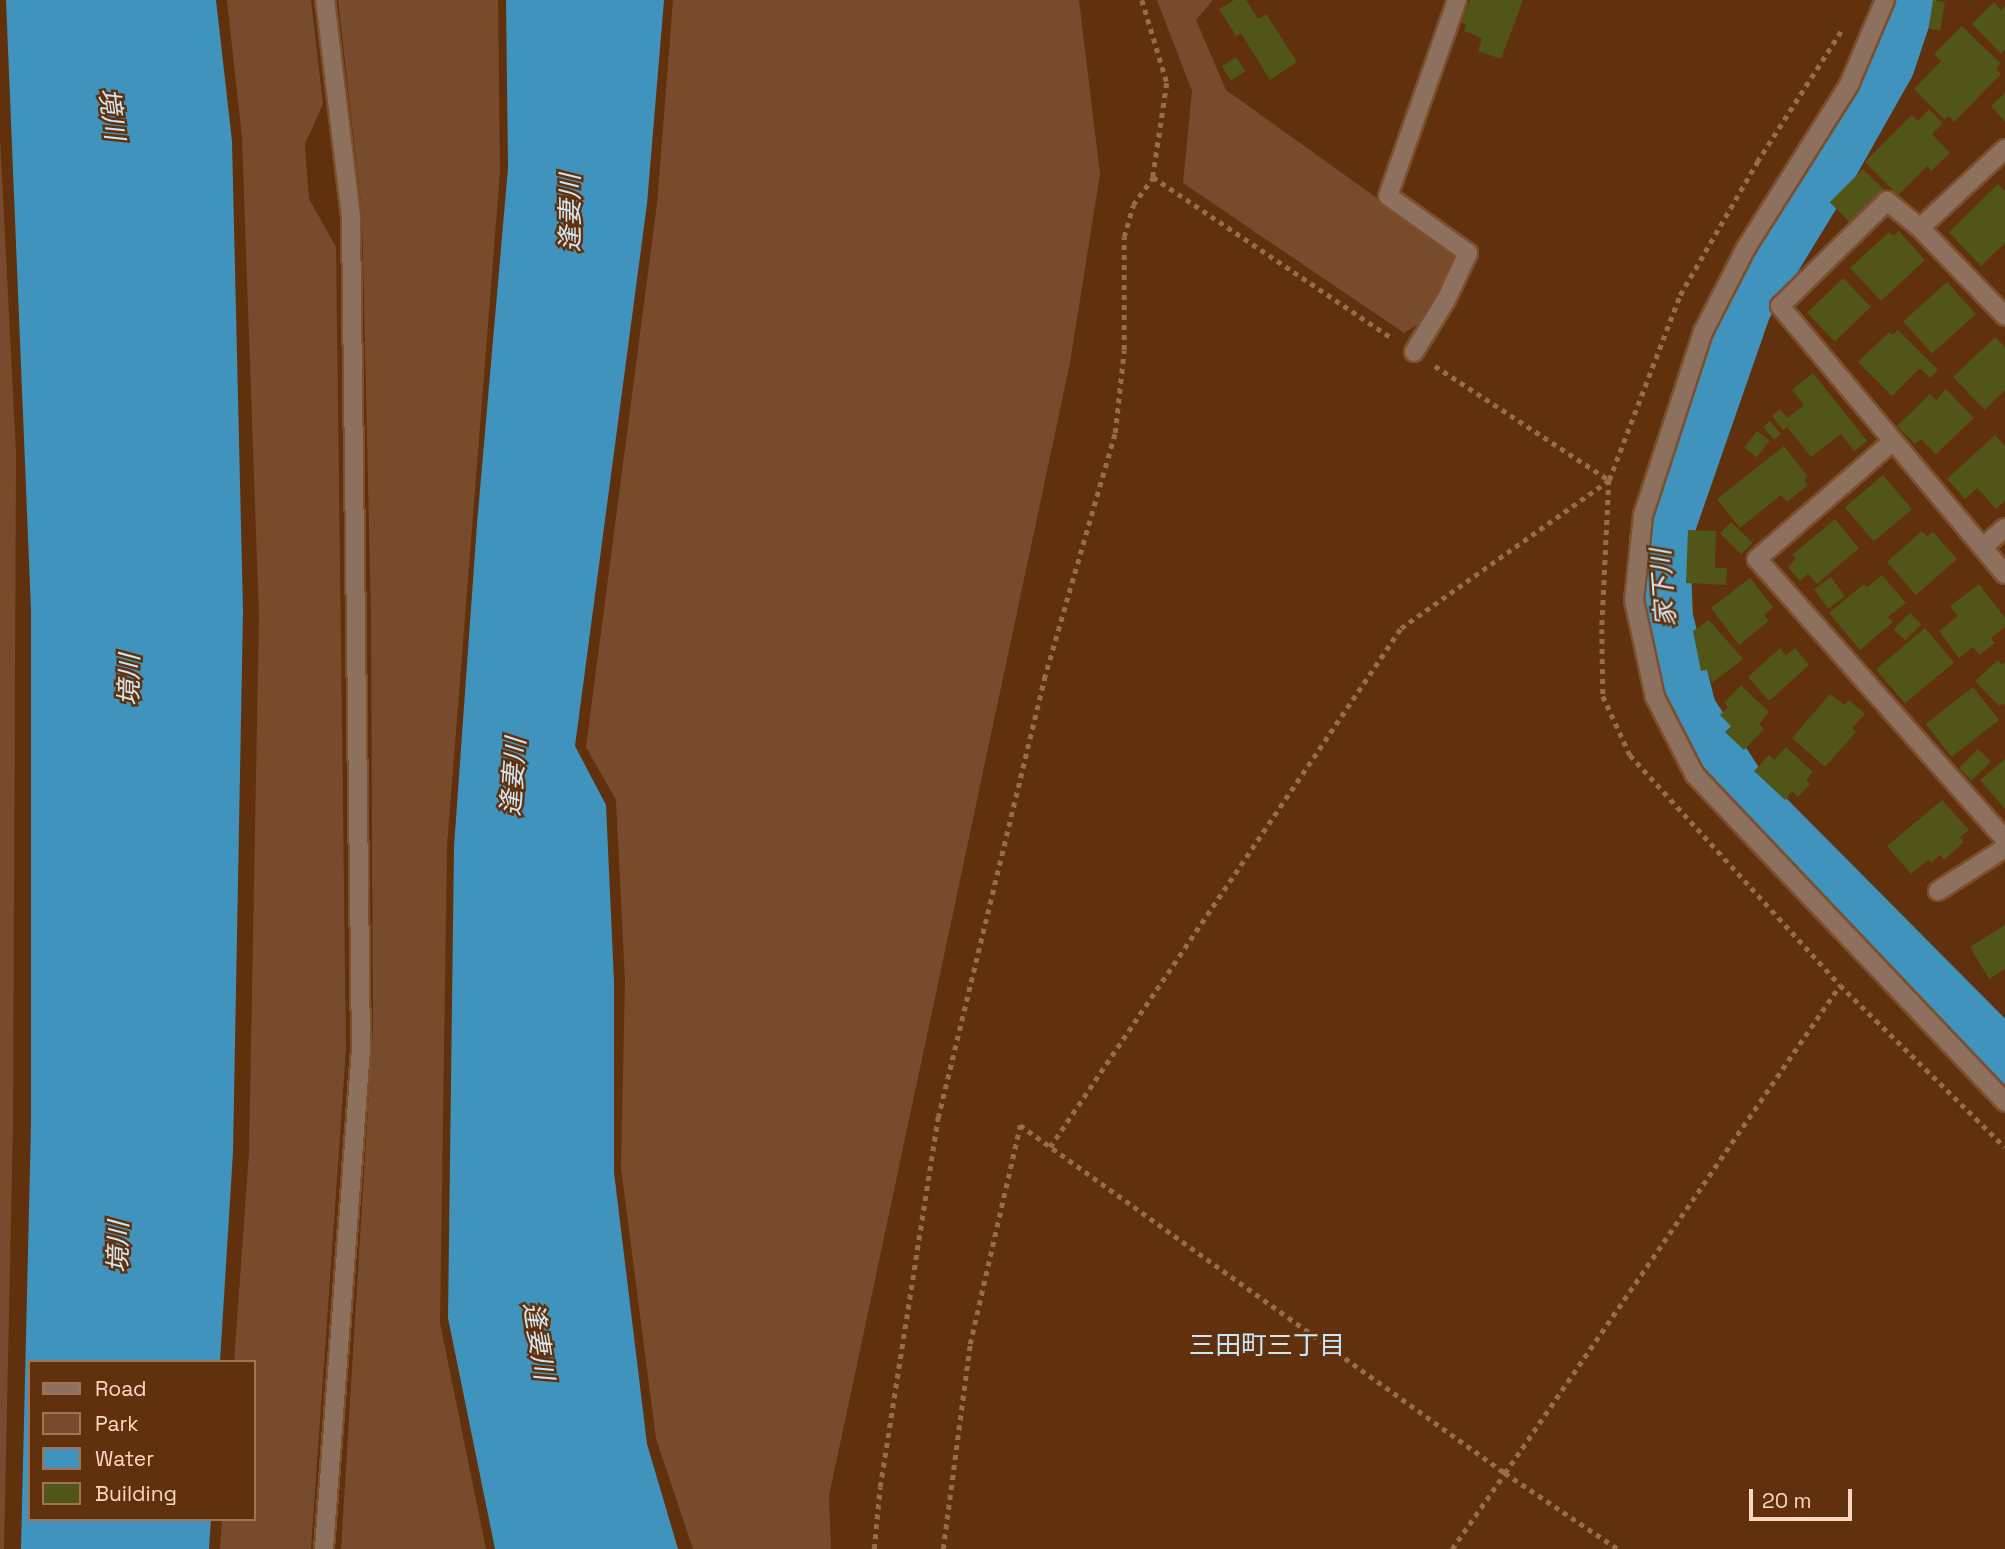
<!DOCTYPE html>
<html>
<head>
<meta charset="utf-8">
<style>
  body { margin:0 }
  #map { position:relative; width:2005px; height:1549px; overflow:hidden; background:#60310c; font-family:"Space Grotesk","Noto Sans JP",sans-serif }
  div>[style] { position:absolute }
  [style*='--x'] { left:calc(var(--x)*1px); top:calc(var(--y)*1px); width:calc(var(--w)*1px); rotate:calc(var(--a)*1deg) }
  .green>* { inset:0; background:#794b2d }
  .water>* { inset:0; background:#4093bc }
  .river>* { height:61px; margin:-30.5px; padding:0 30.5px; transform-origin:30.5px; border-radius:30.5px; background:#4093bc }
  .building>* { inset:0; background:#515517; transform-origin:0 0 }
  .path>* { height:4.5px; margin-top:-2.25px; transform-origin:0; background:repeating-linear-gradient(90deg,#986c4c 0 5px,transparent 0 10px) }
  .roads { filter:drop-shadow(2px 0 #7c4f2d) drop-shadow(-2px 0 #7c4f2d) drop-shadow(0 2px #7c4f2d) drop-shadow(0 -2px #7c4f2d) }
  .minor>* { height:18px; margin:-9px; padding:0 9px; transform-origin:9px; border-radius:9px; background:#8e705e }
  span { translate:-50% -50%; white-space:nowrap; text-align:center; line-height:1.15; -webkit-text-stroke:5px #60310c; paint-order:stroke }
  .water-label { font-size:26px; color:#d2e5f1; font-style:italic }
  .neighbourhood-label { font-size:26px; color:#c8e7f8 }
  .legend { position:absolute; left:28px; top:1360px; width:228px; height:161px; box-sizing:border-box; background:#60310c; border:2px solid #9f7354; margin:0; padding:9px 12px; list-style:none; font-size:21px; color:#fdd7c1 }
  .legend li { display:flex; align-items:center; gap:14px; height:35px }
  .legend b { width:35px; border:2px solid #9f7354 }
  .scale { position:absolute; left:1749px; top:1489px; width:103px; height:32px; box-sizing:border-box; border:4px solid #fdd7c1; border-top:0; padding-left:9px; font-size:21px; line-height:24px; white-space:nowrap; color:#fdd7c1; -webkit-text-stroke:5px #60310c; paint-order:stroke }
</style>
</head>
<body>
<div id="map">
  <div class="green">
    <div style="clip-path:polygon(227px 0,311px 0,323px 104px,305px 144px,309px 199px,336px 247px,346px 1050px,311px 1549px,220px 1549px,222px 1519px,254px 1519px,254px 1362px,234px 1362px,249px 1152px,259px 616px,242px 138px)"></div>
    <div style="clip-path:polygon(338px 0,498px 0,500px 172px,447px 846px,440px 1323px,486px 1549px,341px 1549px,373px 1026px,371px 616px,362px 213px)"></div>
    <div style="clip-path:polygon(673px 0,1079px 0,1100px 174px,1070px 363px,829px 1496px,831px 1549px,693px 1549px,656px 1439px,621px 1168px,625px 980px,616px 800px,586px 747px,657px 204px)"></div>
    <div style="clip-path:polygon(1157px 0,1213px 0,1196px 20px,1226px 90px,1455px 254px,1454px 270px,1428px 318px,1404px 333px,1183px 183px,1192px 91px)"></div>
    <div style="clip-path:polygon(0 138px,16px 452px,13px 1124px,4px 1549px,0 1549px)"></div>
  </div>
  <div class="water">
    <div style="clip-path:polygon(6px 0,216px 0,232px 141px,243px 611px,233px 1152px,220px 1362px,30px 1362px,30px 1519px,211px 1519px,209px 1549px,21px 1549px,31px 1124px,31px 610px)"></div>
    <div style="clip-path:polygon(506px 0,664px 0,647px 204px,575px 746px,606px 805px,614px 981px,614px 1172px,647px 1444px,678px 1549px,495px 1549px,448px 1318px,454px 847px,477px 524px,508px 168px)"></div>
  </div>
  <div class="river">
    <div style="--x:1905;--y:0;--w:66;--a:108.4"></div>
    <div style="--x:1884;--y:63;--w:122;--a:119.5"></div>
    <div style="--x:1824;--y:169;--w:159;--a:121.4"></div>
    <div style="--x:1741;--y:305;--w:249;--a:109.2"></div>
    <div style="--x:1659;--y:540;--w:78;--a:87.8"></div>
    <div style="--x:1662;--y:618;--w:97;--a:75.7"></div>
    <div style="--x:1686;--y:712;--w:100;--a:56.8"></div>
    <div style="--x:1741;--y:796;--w:375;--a:45.2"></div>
  </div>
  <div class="building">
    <div style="clip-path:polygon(1234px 0,1246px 0,1258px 19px,1266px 14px,1297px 62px,1270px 80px,1241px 33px,1236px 36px,1219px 9px)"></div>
    <div style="clip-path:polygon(1470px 0,1523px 0,1501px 59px,1478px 51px,1482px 38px,1464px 31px,1466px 24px,1461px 22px)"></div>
    <div style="left:1933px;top:0;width:12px;height:29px;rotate:9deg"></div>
    <div style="clip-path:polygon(1994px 2px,2001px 10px,2005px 6px,2005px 50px,2001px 54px,1972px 24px)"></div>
    <div style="clip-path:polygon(1962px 26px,2001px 64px,1996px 69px,2001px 74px,1954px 122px,1949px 116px,1945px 120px,1914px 89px,1941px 61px,1934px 54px)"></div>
    <div style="left:1236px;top:57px;width:17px;height:17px;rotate:57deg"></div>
    <div style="clip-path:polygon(2005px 93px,2005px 122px,1991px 106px)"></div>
    <div style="clip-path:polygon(1929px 109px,1943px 123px,1932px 134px,1950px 153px,1931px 171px,1927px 166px,1898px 195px,1865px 162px,1912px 115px,1918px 121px)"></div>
    <div style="left:1863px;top:169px;width:28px;height:47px;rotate:45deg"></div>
    <div style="clip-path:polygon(1998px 184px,2005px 191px,2005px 243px,1981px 266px,1949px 232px)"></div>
    <div style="clip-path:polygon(1899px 231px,1925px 260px,1881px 301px,1850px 268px,1889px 232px,1893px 236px)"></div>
    <div style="left:1843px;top:278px;width:40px;height:50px;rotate:46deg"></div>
    <div style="left:1947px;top:282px;width:43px;height:59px;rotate:48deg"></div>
    <div style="clip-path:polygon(1898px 330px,1938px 370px,1930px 378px,1920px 368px,1892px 396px,1858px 362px,1889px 332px,1893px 335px)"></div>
    <div style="clip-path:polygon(1995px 337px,2005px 347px,2005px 390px,1985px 410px,1953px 377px)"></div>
    <div style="clip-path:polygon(1813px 373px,1867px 441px,1854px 451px,1841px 434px,1811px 457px,1787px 427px,1783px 430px,1772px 416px,1780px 409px,1787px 418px,1804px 405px,1792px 390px)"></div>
    <div style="clip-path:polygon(1946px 389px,1974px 418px,1936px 454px,1921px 439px,1915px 444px,1897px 426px,1930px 394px,1936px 400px)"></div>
    <div style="left:1770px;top:421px;width:17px;height:9px;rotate:50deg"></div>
    <div style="left:1757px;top:431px;width:16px;height:21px;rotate:38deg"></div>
    <div style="clip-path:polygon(1995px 435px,2005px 446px,2005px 501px,1996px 509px,1977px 488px,1965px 499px,1947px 479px)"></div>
    <div style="clip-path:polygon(1784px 446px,1808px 477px,1804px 480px,1808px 485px,1787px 502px,1781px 495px,1740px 528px,1717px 499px)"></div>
    <div style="left:1883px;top:475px;width:45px;height:50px;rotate:50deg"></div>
    <div style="clip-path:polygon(1835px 519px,1859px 548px,1817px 584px,1808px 574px,1800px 581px,1788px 567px,1796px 559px,1792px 555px)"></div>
    <div style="left:1731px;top:522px;width:30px;height:16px;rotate:44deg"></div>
    <div style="clip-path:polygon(1688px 530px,1716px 531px,1715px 568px,1727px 568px,1726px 585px,1686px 583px)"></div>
    <div style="clip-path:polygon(1922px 531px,1927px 537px,1933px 532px,1957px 559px,1916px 595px,1887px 562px)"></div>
    <div style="clip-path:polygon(1882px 575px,1906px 603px,1888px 617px,1893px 622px,1860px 650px,1829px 613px,1864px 584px,1867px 587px)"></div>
    <div style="left:1831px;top:577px;width:24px;height:21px;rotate:54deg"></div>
    <div style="clip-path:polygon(1750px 578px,1773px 607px,1764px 615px,1769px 621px,1739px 645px,1711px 608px)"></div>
    <div style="clip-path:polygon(1979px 584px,2005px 618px,2005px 627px,1991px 638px,1995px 643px,1979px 655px,1973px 647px,1959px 658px,1939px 631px,1958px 616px,1950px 606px)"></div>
    <div style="left:1910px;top:613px;width:16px;height:23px;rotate:45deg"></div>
    <div style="clip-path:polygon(1709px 620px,1743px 659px,1712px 683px,1707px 670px,1701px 671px,1693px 631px)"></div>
    <div style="left:1925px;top:628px;width:45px;height:64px;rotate:50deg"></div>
    <div style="clip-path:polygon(1780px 648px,1786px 656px,1795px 648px,1809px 665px,1769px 701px,1748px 677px)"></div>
    <div style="clip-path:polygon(1998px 660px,2002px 665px,2005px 662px,2005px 705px,2003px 703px,1999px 706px,1975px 681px)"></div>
    <div style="clip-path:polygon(1741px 685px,1769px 712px,1759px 724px,1764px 729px,1744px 750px,1725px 732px,1731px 726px,1720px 715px,1728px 707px,1724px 703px)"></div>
    <div style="left:1973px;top:687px;width:42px;height:60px;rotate:52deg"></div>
    <div style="clip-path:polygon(1830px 694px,1844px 705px,1849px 700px,1865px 714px,1852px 728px,1856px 732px,1825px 767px,1792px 738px)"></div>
    <div style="clip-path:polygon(1786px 747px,1813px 772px,1806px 780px,1810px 784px,1798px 797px,1792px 791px,1785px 800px,1754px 771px,1769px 755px,1774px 760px)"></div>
    <div style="left:1978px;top:749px;width:18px;height:27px;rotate:45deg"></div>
    <div style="clip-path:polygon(2005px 759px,2005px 809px,1980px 780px)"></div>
    <div style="clip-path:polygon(1942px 800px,1969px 830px,1960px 837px,1964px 842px,1944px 860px,1940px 855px,1931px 863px,1928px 860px,1911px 874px,1887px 846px)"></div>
    <div style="clip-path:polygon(2005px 925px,2005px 969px,1989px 979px,1970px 947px)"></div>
  </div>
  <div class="path">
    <div style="--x:1142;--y:0;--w:87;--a:73.2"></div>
    <div style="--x:1167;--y:83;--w:95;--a:98.5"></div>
    <div style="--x:1153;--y:177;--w:288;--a:34"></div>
    <div style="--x:1435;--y:366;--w:208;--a:33.2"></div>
    <div style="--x:1609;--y:480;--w:198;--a:-69"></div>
    <div style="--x:1680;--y:295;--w:154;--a:-59.9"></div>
    <div style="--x:1757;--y:162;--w:156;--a:-57.3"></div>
    <div style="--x:1050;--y:1147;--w:627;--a:-55.93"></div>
    <div style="--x:1401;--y:628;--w:255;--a:-35.4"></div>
    <div style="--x:1609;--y:480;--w:149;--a:92.7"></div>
    <div style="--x:1602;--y:629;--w:67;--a:89.1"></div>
    <div style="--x:1603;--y:696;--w:65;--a:65.4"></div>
    <div style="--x:1630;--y:755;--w:311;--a:47.6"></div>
    <div style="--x:1840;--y:985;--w:231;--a:44.5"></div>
    <div style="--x:874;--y:1549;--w:62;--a:-84.5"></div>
    <div style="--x:880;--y:1487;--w:374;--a:-81.1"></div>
    <div style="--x:938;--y:1118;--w:452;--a:-76.4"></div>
    <div style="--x:1044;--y:679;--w:256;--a:-73.9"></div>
    <div style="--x:1115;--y:433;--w:83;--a:-83.8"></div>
    <div style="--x:1124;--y:350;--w:113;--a:-90"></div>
    <div style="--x:1124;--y:237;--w:33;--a:-74"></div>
    <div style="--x:1133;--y:205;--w:34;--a:-54"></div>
    <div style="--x:943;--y:1549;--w:207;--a:-82.5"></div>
    <div style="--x:970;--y:1344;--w:225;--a:-77.1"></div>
    <div style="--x:1020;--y:1125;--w:597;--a:35.66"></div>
    <div style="--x:1505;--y:1473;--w:592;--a:-55.53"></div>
    <div style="--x:1452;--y:1549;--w:93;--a:-55.1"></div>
    <div style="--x:1505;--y:1473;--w:136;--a:33.9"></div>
  </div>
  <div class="roads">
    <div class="minor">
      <div style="--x:1885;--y:0;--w:92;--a:113"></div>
      <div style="--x:1849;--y:85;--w:193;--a:122.3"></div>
      <div style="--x:1746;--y:248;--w:94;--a:117.1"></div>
      <div style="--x:1703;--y:332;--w:194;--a:108.1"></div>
      <div style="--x:1643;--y:516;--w:84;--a:96.1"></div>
      <div style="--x:1634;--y:600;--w:99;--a:77.8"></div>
      <div style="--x:1655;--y:697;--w:88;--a:62.9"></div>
      <div style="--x:1695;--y:775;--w:451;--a:46.5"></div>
      <div style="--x:2005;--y:149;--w:116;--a:137.1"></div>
      <div style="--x:1920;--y:228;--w:43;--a:-140.7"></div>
      <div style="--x:1887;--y:201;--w:150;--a:135.5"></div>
      <div style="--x:1780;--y:306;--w:350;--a:50"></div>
      <div style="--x:1920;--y:228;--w:122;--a:46"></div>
      <div style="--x:1414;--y:352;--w:61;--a:-58.4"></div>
      <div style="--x:1446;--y:300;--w:52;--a:-64.9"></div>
      <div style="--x:1468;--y:253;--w:98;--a:-144.5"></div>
      <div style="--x:1388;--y:196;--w:208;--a:-70.6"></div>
      <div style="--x:1892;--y:442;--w:179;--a:139.1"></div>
      <div style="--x:1757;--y:559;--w:374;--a:48.5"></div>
      <div style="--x:1983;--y:547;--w:29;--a:-41"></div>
      <div style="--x:1938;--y:891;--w:80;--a:-32.7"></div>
      <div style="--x:324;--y:1549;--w:501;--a:-85.77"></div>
      <div style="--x:361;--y:1049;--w:832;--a:-90.69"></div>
      <div style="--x:351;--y:217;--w:219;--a:-96.8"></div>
    </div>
  </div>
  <div class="water-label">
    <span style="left:111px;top:114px;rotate:82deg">境川</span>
    <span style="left:571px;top:213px;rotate:-90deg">逢妻川</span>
    <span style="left:1664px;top:588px;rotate:-94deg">家下川</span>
    <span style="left:130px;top:680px;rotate:-89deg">境川</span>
    <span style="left:514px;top:777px;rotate:-86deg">逢妻川</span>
    <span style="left:119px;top:1247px;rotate:-89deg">境川</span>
    <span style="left:538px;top:1341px;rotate:81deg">逢妻川</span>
  </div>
  <div class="neighbourhood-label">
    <span style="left:1267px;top:1346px">三田町三丁目</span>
  </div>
  <ul class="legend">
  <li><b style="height:9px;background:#8e705e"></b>Road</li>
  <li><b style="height:19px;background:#794b2d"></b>Park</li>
  <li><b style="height:19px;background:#4093bc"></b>Water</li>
  <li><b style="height:19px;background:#515517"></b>Building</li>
  </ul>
  <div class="scale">20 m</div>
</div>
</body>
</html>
